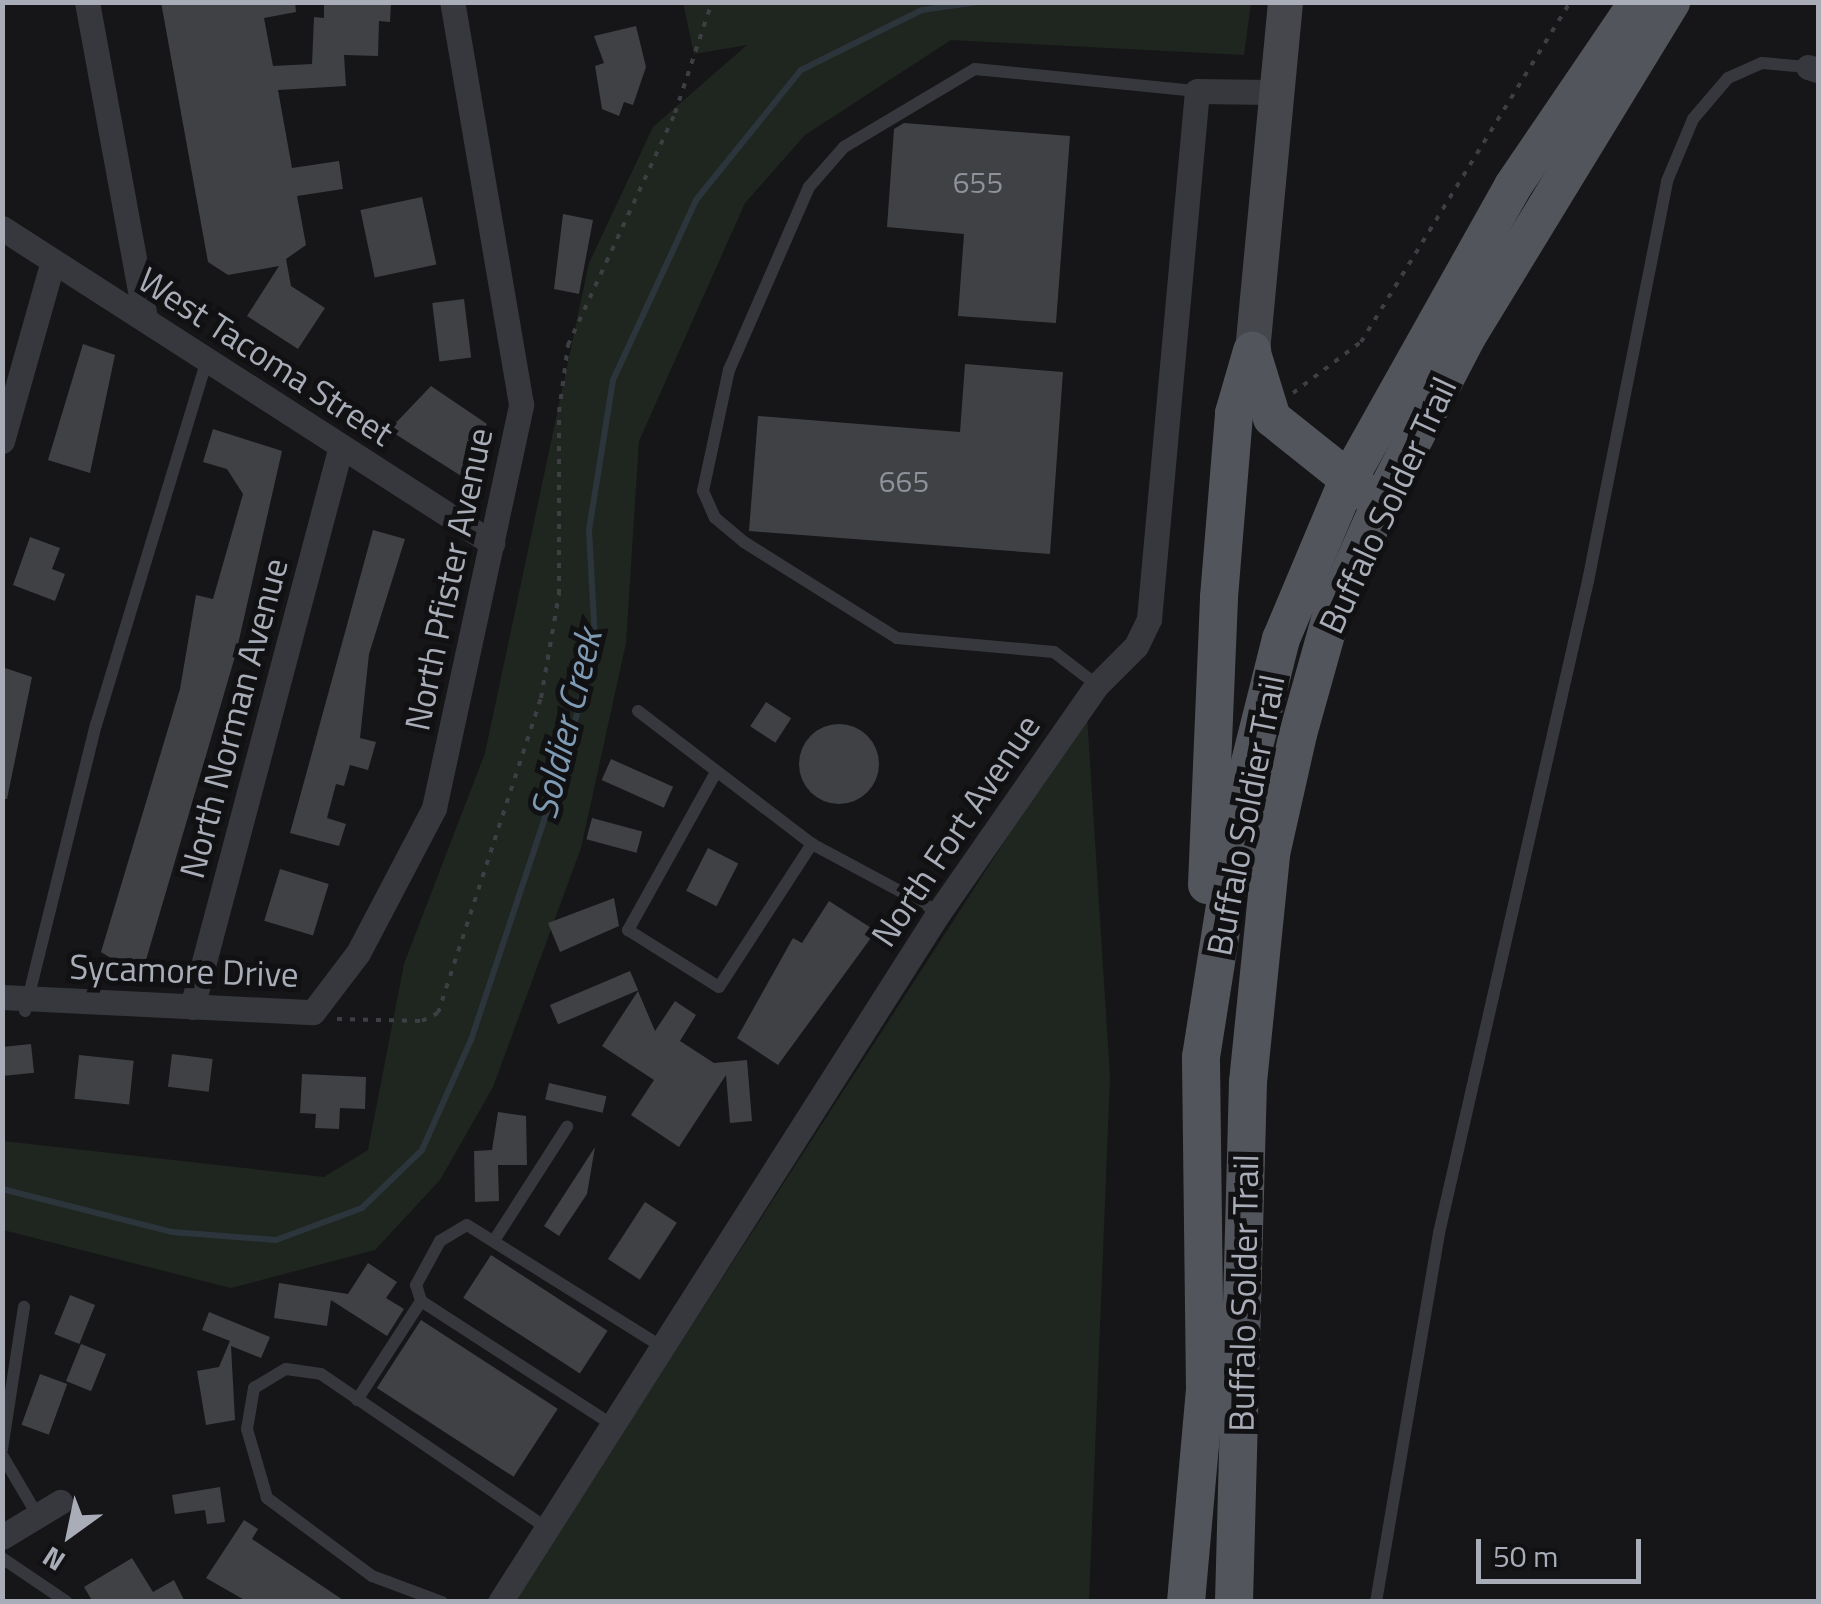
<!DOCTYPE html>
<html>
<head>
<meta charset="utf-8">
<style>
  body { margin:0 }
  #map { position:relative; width:1821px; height:1604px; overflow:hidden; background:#161618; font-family:"Titillium Web",sans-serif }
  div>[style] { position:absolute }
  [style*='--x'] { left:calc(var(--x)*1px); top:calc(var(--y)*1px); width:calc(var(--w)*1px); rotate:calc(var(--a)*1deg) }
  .green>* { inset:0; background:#1e261f }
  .stream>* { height:6px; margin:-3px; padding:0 3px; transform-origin:3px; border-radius:3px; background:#2c353c }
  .building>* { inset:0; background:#404145; transform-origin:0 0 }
  .round { border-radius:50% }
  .path>* { height:4px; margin-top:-2px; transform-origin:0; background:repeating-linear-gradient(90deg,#3d3f44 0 5px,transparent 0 13px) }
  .lane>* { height:12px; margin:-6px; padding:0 6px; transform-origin:6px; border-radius:6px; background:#37383d }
  .street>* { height:25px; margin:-12.5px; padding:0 12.5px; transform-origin:12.5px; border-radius:12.5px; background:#37383d }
  .secondary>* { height:35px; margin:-17.5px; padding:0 17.5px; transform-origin:17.5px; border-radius:17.5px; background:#45474d }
  .primary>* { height:38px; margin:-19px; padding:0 19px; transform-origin:19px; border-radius:19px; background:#53555c }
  span { translate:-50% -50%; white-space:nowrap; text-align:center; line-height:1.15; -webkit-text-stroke:10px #111113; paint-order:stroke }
  .number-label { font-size:30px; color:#8e929b }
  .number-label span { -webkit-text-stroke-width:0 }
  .street-label { font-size:35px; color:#a8adb8 }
  .water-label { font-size:38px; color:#7f9bb3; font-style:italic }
  .frame { position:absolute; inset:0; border:5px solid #a8adb8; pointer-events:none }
  .north { position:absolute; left:20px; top:1484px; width:100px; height:100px; -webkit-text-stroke:8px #111113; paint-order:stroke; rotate:213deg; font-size:28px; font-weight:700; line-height:40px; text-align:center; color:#a8adb8 }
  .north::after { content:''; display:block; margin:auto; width:35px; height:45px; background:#a8adb8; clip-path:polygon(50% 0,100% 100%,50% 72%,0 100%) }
  .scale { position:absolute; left:1476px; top:1539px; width:165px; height:45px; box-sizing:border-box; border:5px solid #a8adb8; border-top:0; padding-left:12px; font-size:30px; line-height:35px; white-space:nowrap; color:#a8adb8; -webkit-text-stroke:8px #111113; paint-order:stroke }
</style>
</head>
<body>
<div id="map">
  <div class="green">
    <div style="clip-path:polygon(683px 3px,1251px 3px,1244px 55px,951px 40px,805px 135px,745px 203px,639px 441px,626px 643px,581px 848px,493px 1087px,440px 1180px,375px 1250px,231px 1288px,3px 1230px,3px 1141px,324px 1177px,368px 1150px,404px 964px,485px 753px,589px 263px,653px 127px,747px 45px,694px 54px)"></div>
    <div style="clip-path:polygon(1087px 714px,1110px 1077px,1089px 1601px,513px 1602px)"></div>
  </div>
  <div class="stream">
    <div style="--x:2;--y:1189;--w:175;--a:14.2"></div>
    <div style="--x:172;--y:1232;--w:104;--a:4.4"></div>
    <div style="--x:276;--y:1240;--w:92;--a:-20.4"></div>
    <div style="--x:362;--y:1208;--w:83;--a:-44"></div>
    <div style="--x:422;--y:1150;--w:120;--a:-66"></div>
    <div style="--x:471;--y:1040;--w:314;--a:-71.6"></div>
    <div style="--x:570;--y:742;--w:105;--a:-76.2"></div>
    <div style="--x:595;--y:640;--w:110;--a:-93.1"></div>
    <div style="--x:589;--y:530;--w:152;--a:-80.9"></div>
    <div style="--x:613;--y:380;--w:198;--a:-65.2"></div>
    <div style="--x:696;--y:200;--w:167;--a:-51.1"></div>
    <div style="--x:801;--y:70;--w:135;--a:-26.4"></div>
    <div style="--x:922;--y:10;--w:56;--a:-8.3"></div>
  </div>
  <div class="building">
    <div style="clip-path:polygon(161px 2px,295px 2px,296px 12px,264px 18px,273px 66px,312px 64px,314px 17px,324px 18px,324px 5px,391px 3px,390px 22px,379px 21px,378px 56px,344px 55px,346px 86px,278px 90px,292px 168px,339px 161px,343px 189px,297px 196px,306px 245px,286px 259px,291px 286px,325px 308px,298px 349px,247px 316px,279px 266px,228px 275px,208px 262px)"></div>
    <div style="clip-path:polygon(636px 26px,646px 67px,633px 105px,624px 102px,619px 116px,602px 109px,595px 66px,604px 63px,594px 36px)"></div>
    <div style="clip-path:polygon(904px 123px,1070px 136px,1056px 323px,958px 316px,964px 234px,887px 227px,894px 129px)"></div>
    <div style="left:422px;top:197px;width:69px;height:63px;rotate:78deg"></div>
    <div style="clip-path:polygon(563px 214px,593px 220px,579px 294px,554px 289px)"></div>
    <div style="left:464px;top:299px;width:59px;height:32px;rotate:83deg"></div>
    <div style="clip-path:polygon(83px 344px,115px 355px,90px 473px,48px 460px)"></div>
    <div style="clip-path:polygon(965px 364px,1063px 372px,1050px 554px,749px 531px,758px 416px,960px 432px)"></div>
    <div style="clip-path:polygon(431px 386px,487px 424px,469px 451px,482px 460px,469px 481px,389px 430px)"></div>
    <div style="clip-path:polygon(213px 429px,282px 451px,236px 653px,141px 977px,101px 952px,180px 689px,196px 595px,213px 599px,243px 494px,227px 469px,203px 462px)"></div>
    <div style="clip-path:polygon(373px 530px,405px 539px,369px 654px,360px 738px,376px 742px,368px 770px,350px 765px,344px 786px,336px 784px,327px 818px,346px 824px,339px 846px,290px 833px)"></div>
    <div style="clip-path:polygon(30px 537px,60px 548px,52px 569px,65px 574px,55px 601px,13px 585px)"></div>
    <div style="clip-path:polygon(2px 667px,32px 677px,7px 799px,2px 799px)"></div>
    <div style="left:766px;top:702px;width:30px;height:29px;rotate:33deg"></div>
    <div class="round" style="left:799px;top:724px;width:80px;height:80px"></div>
    <div style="left:611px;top:759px;width:68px;height:23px;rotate:24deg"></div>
    <div style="left:592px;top:818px;width:52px;height:22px;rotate:15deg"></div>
    <div style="left:708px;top:848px;width:34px;height:48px;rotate:27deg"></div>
    <div style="left:280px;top:869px;width:51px;height:54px;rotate:17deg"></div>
    <div style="clip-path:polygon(614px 898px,619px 926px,560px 952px,548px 923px)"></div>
    <div style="clip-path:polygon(829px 901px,876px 931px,778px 1065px,737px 1038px,793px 938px,802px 943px)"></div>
    <div style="left:630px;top:971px;width:21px;height:87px;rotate:67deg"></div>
    <div style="clip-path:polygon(638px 991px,655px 1031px,675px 1001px,696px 1015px,680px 1041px,714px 1063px,747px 1060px,752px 1121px,730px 1123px,726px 1075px,679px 1147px,631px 1115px,654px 1080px,602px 1046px)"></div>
    <div style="left:31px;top:1044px;width:29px;height:29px;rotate:84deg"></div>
    <div style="left:172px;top:1054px;width:41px;height:33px;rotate:7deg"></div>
    <div style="left:79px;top:1055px;width:55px;height:44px;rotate:6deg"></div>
    <div style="clip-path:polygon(302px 1074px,366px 1077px,365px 1109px,340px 1108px,339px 1129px,315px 1128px,316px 1114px,300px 1113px)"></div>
    <div style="left:549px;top:1083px;width:59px;height:17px;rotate:13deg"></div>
    <div style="clip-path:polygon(498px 1112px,526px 1116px,527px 1165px,498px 1165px,499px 1201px,475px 1202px,474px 1151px,492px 1150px)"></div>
    <div style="clip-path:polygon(595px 1147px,587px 1194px,559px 1236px,544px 1226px)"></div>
    <div style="left:645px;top:1202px;width:38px;height:68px;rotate:33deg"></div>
    <div style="left:491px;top:1255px;width:139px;height:51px;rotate:33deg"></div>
    <div style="clip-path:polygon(368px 1263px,397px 1282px,386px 1298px,404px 1309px,387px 1336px,331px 1300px,327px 1326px,274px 1318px,279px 1283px,348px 1294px)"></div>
    <div style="left:70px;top:1295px;width:27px;height:42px;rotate:22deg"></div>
    <div style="clip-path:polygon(209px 1312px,270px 1337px,261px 1358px,231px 1346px,235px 1420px,206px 1425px,197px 1371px,219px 1367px,230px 1341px,202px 1330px)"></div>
    <div style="left:421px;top:1320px;width:163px;height:81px;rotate:33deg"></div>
    <div style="left:81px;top:1344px;width:27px;height:40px;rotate:22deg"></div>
    <div style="left:40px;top:1374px;width:29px;height:54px;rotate:20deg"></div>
    <div style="clip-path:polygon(220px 1487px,225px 1522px,207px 1524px,205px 1510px,175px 1514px,172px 1495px)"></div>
    <div style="clip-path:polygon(244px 1520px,258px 1529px,252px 1539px,346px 1602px,248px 1602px,206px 1578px)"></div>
    <div style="clip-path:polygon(132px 1558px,153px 1592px,174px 1580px,185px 1602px,93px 1602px,84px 1587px)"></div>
  </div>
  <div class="path">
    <div style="--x:1293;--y:393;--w:85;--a:-36.9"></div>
    <div style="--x:1361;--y:342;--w:399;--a:-58.4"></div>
    <div style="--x:337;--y:1019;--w:85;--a:1.3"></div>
    <div style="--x:422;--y:1021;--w:18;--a:-27"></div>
    <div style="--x:438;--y:1013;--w:331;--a:-71.9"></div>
    <div style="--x:541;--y:698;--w:106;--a:-80.2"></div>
    <div style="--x:559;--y:594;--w:182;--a:-90"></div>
    <div style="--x:559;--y:412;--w:68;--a:-82.3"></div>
    <div style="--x:568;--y:345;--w:255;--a:-65.2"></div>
    <div style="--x:675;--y:113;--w:117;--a:-71.6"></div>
  </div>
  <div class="lane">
    <div style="--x:1097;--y:685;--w:54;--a:-142.5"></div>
    <div style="--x:1054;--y:652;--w:158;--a:-174.9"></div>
    <div style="--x:897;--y:638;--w:181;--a:-147.9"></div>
    <div style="--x:744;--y:542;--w:38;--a:-140"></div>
    <div style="--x:715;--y:518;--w:30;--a:-114"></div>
    <div style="--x:703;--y:491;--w:124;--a:-77.9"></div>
    <div style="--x:729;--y:370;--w:200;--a:-66.4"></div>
    <div style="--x:809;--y:187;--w:53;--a:-48.8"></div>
    <div style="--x:844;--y:147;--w:152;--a:-30.8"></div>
    <div style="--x:975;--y:69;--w:223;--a:5.7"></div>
    <div style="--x:638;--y:711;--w:219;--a:37.4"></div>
    <div style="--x:812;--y:844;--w:144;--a:28.2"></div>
    <div style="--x:715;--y:774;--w:179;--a:119.1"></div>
    <div style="--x:628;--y:930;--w:107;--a:32.1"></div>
    <div style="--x:719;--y:987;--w:171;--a:-57"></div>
    <div style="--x:25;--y:1011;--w:295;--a:-76.1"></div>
    <div style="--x:96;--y:725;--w:382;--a:-73.1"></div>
    <div style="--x:497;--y:1236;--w:130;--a:-57.3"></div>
    <div style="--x:421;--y:1301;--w:226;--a:32.9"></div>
    <div style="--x:357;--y:1400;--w:118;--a:-57.1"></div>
    <div style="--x:421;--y:1301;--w:17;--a:-107"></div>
    <div style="--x:416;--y:1285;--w:50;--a:-61.4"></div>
    <div style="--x:440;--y:1241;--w:31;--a:-31"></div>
    <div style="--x:467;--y:1225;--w:229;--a:32"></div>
    <div style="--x:2;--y:1449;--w:144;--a:-81.2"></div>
    <div style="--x:2;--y:1455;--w:71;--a:59.5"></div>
    <div style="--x:2;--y:1558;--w:78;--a:34.1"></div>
    <div style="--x:442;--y:1602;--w:75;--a:-159.6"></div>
    <div style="--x:372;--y:1576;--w:131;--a:-143.4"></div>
    <div style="--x:267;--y:1498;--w:72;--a:-106.2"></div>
    <div style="--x:247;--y:1429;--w:42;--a:-80.3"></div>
    <div style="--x:254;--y:1388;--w:37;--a:-31"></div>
    <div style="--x:286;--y:1369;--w:35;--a:8"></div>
    <div style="--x:321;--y:1374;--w:271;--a:34.3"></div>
    <div style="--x:1376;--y:1602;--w:374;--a:-80.3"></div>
    <div style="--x:1439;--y:1233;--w:669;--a:-77.13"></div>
    <div style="--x:1588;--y:581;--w:408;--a:-78.8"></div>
    <div style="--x:1667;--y:181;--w:67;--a:-67.2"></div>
    <div style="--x:1693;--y:119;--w:54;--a:-49.5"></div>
    <div style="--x:1728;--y:78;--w:37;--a:-24"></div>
    <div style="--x:1762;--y:63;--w:46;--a:5"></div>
  </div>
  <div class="street">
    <div style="--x:87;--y:2;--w:322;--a:79.6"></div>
    <div style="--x:1808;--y:67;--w:10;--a:17"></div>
    <div style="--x:2;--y:228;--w:583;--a:32.74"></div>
    <div style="--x:2;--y:441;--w:187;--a:-74.2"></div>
    <div style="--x:2;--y:997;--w:311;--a:2.8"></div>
    <div style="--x:313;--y:1012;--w:74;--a:-52.7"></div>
    <div style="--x:358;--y:953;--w:164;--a:-62.3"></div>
    <div style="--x:434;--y:808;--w:413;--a:-77.8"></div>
    <div style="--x:521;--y:404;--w:408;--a:-99.7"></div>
    <div style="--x:192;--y:1007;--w:580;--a:-75.13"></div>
    <div style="--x:2;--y:1537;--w:68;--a:-31.1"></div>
    <div style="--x:500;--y:1602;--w:818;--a:-57.53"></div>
    <div style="--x:939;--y:912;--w:277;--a:-55.2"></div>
    <div style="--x:1097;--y:685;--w:55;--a:-45"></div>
    <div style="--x:1136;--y:646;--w:30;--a:-64"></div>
    <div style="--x:1149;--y:619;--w:530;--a:-84.81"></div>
    <div style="--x:1197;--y:91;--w:80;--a:0.7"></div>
  </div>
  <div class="secondary">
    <div style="--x:1252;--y:351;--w:351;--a:-84.6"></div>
  </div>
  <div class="primary">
    <div style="--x:1252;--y:353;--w:68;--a:72.9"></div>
    <div style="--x:1272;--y:418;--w:120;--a:38.6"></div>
    <div style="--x:1207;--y:885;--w:288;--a:-87.6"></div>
    <div style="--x:1219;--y:597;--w:185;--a:-85.3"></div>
    <div style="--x:1234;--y:413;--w:65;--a:-73.8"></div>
    <div style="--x:1186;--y:1602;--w:215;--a:-84.9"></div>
    <div style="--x:1205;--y:1388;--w:331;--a:-90.7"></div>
    <div style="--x:1201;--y:1057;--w:274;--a:-81"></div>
    <div style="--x:1244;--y:786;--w:152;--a:-75.9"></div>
    <div style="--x:1281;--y:639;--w:170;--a:-67.2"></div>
    <div style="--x:1347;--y:482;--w:339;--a:-60.7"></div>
    <div style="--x:1513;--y:186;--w:222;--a:-55.8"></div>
    <div style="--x:1234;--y:1602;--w:520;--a:-88.46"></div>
    <div style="--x:1248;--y:1082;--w:229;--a:-84.2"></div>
    <div style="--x:1271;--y:854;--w:123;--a:-77.3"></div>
    <div style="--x:1298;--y:734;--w:126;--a:-74.3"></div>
    <div style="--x:1332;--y:613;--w:121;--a:-66.2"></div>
    <div style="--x:1381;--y:502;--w:188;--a:-62.5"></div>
    <div style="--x:1468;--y:335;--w:390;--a:-58.6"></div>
  </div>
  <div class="number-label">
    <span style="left:978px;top:182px">655</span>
    <span style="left:904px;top:481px">665</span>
  </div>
  <div class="street-label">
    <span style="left:266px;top:356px;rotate:33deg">West Tacoma Street</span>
    <span style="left:1387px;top:505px;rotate:-65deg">Buffalo Solder Trail</span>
    <span style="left:448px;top:579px;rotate:-78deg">North Pfister Avenue</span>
    <span style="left:233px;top:718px;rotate:-75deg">North Norman Avenue</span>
    <span style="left:1245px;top:815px;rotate:-79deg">Buffalo Soldier Trail</span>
    <span style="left:955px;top:830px;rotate:-56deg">North Fort Avenue</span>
    <span style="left:184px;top:970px;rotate:2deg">Sycamore Drive</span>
    <span style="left:1243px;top:1293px;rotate:-89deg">Buffalo Solder Trail</span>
  </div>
  <div class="water-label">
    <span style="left:566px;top:724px;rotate:-76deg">Soldier Creek</span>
  </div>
  <div class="frame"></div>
  <div class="north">N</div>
  <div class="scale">50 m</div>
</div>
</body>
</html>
